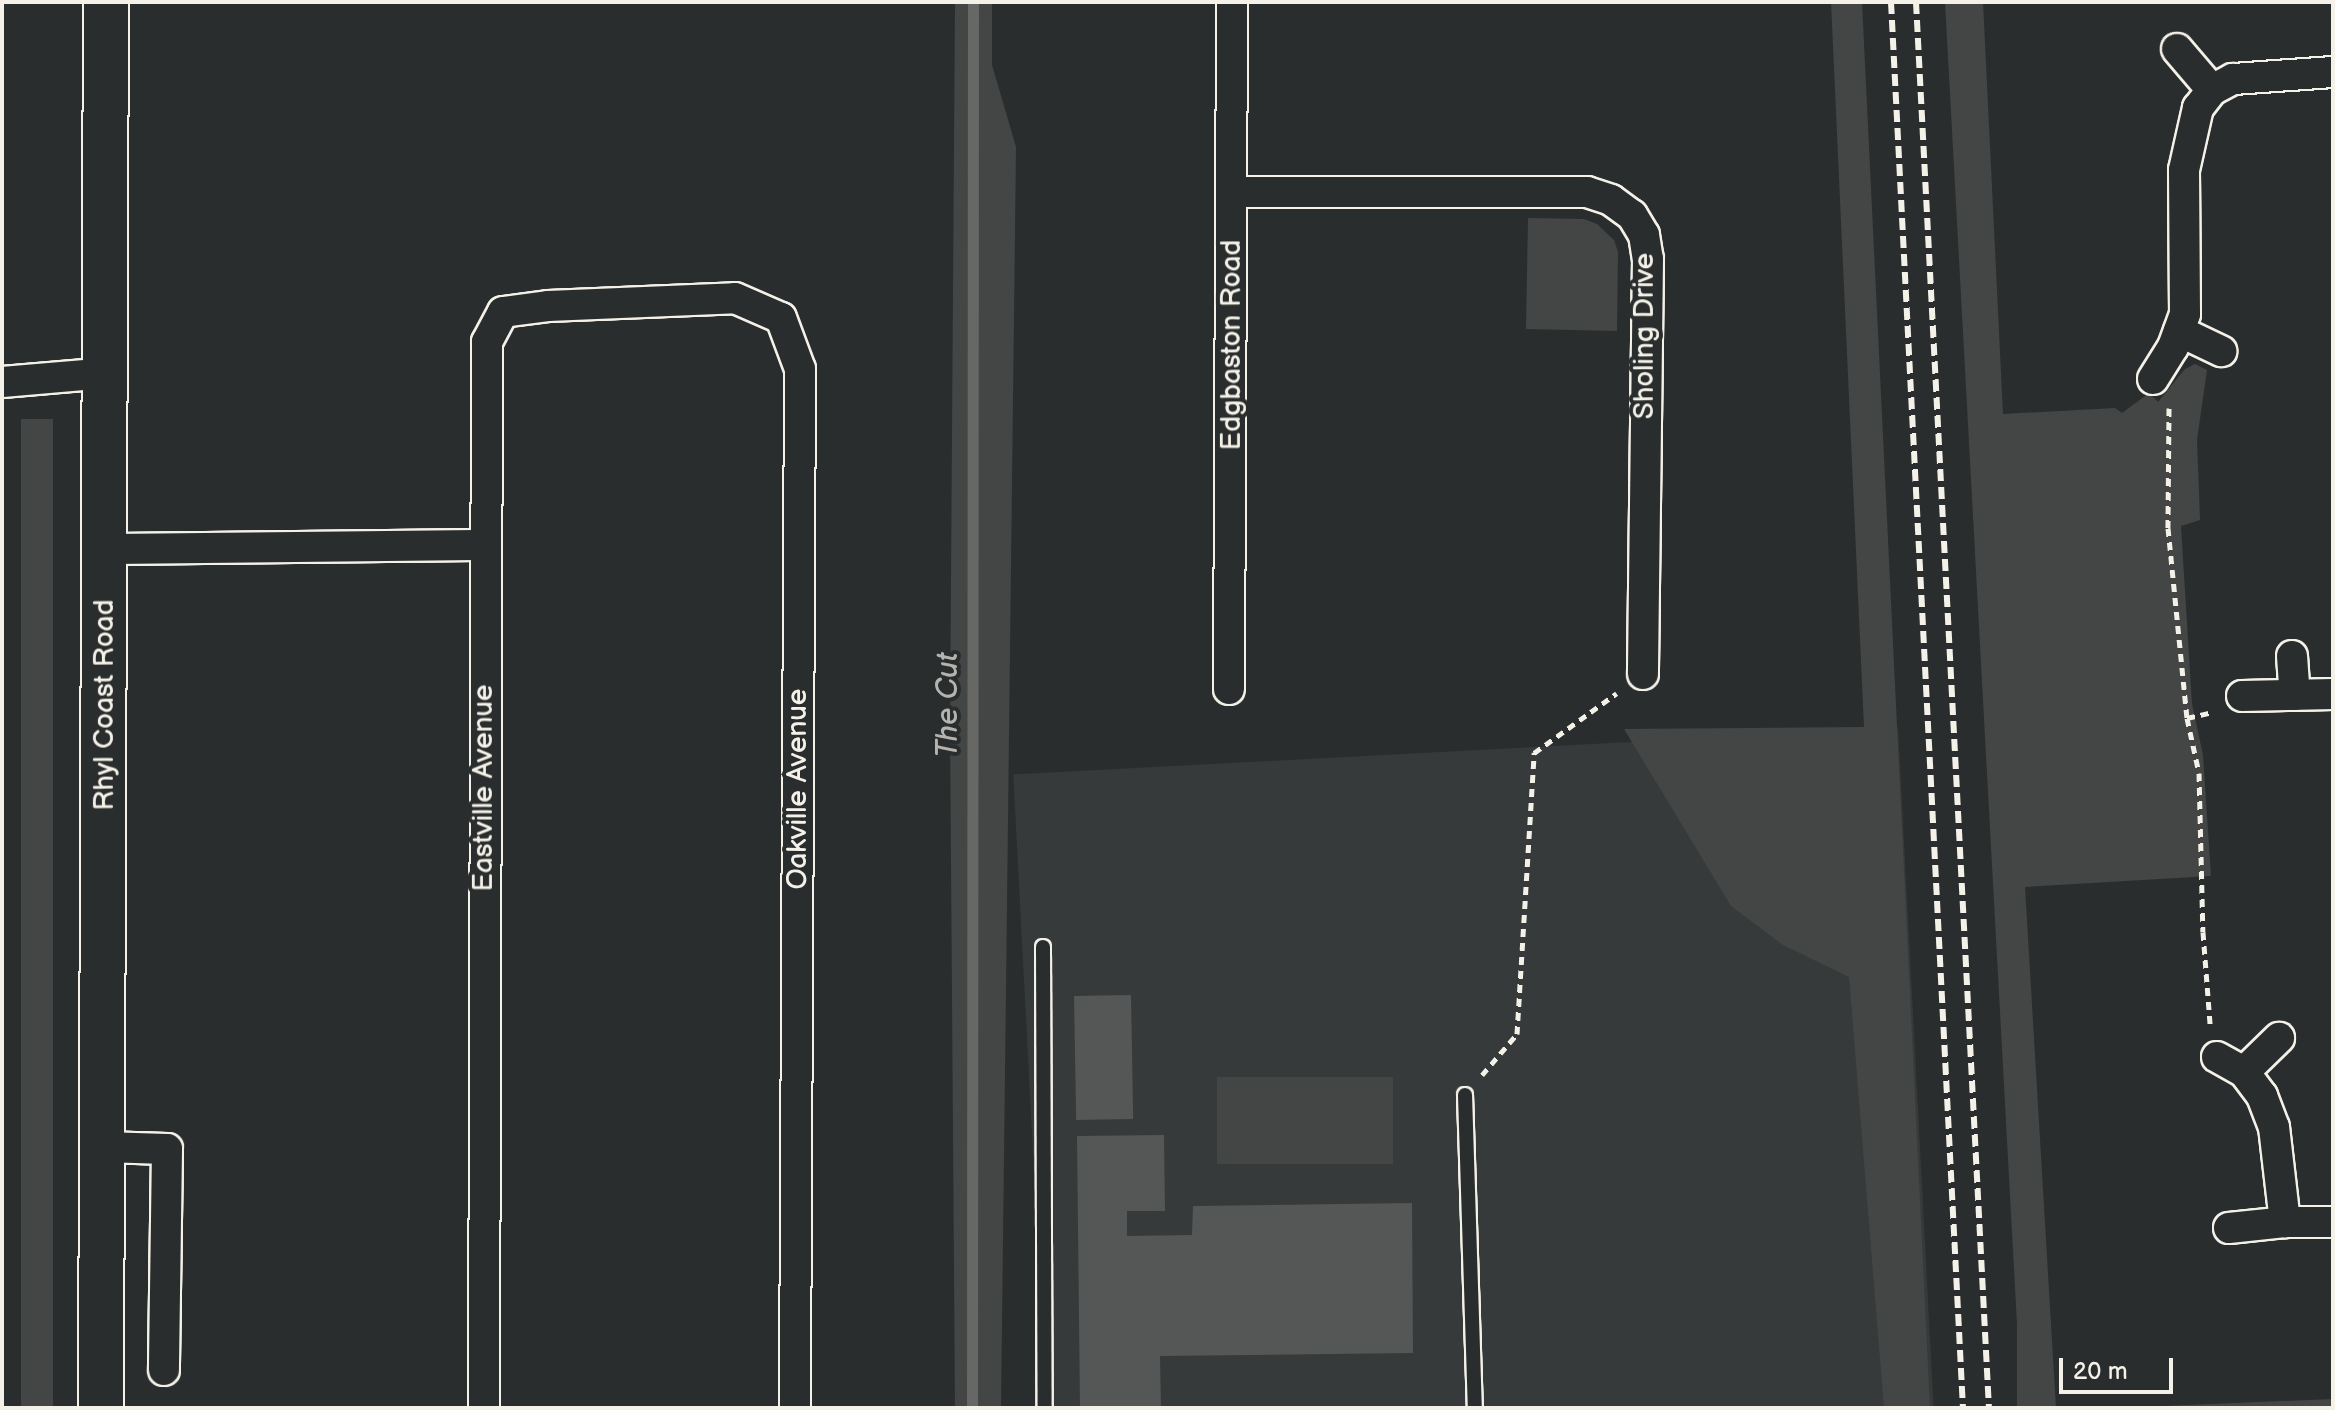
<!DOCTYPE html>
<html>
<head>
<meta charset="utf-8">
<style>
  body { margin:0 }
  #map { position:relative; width:2335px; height:1410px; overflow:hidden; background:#2a2d2e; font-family:"Balsamiq Sans",sans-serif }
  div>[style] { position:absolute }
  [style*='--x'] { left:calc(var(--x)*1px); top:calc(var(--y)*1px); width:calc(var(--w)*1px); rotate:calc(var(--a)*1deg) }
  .built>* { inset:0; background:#373a3a; transform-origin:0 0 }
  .green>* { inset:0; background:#444645; transform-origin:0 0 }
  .stream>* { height:11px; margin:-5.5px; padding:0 5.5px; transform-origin:5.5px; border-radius:5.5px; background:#676866 }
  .building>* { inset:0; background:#555756; transform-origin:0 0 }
  .path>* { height:5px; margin-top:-2.5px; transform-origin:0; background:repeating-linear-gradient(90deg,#f4f1e8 0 8px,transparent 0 14px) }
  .roads { filter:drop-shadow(2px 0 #f4f1e8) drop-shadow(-2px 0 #f4f1e8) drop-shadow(0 2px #f4f1e8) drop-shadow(0 -2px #f4f1e8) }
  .lane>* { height:14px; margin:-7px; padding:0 7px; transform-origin:7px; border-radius:7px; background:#2a2d2e }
  .street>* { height:30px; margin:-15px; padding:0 15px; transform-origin:15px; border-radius:15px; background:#2a2d2e }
  .primary>* { height:44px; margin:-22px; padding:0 22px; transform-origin:22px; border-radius:22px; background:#2a2d2e }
  .rail>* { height:6px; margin-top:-3px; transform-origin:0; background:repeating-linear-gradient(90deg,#f4f1e8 0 12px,transparent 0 18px) }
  span { translate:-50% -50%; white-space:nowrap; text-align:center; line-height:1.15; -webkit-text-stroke:8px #2a2d2e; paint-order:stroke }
  .street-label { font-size:28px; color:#f4f1e8 }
  .water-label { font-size:30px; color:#b5b3ae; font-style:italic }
  .frame { position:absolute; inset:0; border:4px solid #f4f1e8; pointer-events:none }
  .scale { position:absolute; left:2059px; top:1358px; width:114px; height:36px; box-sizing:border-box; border:4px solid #f4f1e8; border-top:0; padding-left:10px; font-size:24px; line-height:28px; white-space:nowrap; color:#f4f1e8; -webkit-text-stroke:6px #2a2d2e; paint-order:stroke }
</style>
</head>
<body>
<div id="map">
  <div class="built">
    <div style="left:1898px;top:728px;width:681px;height:886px;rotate:87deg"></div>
  </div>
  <div class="green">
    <div style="clip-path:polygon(955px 2px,992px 2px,992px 65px,1016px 147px,1001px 1408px,955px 1408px,950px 725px)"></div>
    <div style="clip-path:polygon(1831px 2px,1862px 2px,1930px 1408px,1884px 1408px,1849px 977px,1783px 945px,1731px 906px,1624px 729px,1864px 727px)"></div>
    <div style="clip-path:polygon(1945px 2px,1983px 2px,2003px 414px,2115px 408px,2122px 413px,2149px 393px,2158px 402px,2185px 369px,2195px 364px,2207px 370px,2197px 440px,2200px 520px,2181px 526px,2192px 704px,2203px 755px,2211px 876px,2025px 887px,2056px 1408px,2017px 1408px,2017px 1324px)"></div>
    <div style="clip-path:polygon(1528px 218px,1584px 219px,1597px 224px,1614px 240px,1618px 252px,1617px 331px,1526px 329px)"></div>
    <div style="left:53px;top:419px;width:989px;height:32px;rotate:90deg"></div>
    <div style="left:1217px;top:1077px;width:176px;height:87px"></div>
    <div style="clip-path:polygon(2333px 1399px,2333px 1408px,2114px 1408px)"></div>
  </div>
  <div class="stream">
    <div style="--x:972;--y:1408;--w:1406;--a:-89.96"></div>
  </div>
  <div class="building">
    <div style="left:1131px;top:995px;width:124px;height:57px;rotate:89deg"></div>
    <div style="clip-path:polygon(1164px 1135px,1165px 1211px,1127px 1211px,1127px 1236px,1192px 1235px,1193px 1206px,1412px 1203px,1413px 1353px,1160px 1356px,1161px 1408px,1080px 1408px,1077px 1136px)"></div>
  </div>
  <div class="path">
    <div style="--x:2169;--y:408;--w:120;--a:90.5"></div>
    <div style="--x:2168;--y:528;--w:191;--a:84.3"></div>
    <div style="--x:2187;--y:718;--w:56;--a:77.7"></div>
    <div style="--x:2199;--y:773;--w:159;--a:88.6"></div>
    <div style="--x:2203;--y:932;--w:92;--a:85.6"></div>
    <div style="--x:2187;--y:718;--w:26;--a:-13"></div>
    <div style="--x:1482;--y:1075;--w:54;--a:-49.5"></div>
    <div style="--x:1517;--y:1034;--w:282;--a:-86.5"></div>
    <div style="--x:1534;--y:753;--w:102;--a:-35.9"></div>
  </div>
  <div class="roads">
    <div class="lane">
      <div style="--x:1043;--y:947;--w:461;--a:89.8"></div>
      <div style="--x:1465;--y:1095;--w:313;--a:88.2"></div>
    </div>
    <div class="street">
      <div style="--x:2177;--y:49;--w:54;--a:49.5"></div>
      <div style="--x:1233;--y:192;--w:354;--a:0"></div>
      <div style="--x:1587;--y:192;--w:25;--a:18"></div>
      <div style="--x:1611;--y:200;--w:26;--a:36"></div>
      <div style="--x:1632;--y:215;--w:23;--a:59"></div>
      <div style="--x:1644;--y:235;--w:24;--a:81"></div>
      <div style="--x:1648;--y:259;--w:415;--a:90.7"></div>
      <div style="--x:2179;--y:331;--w:47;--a:25.5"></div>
      <div style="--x:2153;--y:379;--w:38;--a:-58"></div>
      <div style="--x:2173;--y:347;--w:35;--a:-70"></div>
      <div style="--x:2185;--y:314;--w:144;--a:-90.4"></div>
      <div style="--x:2184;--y:170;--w:64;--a:-77.3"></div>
      <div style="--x:2198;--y:108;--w:23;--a:-52"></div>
      <div style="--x:2212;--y:90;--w:24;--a:-28"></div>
      <div style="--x:2233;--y:79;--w:100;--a:-4"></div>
      <div style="--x:2;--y:382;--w:104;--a:-4.9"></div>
      <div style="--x:106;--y:549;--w:379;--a:-0.6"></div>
      <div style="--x:2292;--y:656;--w:39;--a:86"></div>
      <div style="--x:1229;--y:689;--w:687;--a:-89.75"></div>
      <div style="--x:2242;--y:696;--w:91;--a:-1.3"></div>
      <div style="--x:2217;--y:1057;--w:31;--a:29"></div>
      <div style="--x:2244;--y:1072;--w:30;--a:53"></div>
      <div style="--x:2262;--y:1096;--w:33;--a:69"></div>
      <div style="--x:2274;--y:1127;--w:96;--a:83.4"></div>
      <div style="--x:2285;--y:1222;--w:48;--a:0"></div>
      <div style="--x:2244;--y:1072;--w:49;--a:-44.2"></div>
      <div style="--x:103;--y:1147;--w:64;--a:1.8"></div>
      <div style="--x:167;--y:1149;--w:221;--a:90.8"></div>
      <div style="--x:2229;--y:1228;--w:56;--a:-6.1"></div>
      <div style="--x:484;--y:1408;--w:1066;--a:-89.84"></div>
      <div style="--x:487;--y:342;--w:34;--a:-62"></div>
      <div style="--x:503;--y:312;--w:45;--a:-7.6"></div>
      <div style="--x:548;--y:306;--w:187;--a:-2.4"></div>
      <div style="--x:735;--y:298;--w:50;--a:23.5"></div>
      <div style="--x:781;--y:318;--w:54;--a:69.6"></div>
      <div style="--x:800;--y:369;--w:1039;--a:90.28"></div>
    </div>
    <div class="primary">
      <div style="--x:101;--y:1408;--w:1406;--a:-89.8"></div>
    </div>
  </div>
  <div class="rail">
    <div style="--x:1891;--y:2;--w:1408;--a:87.07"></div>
    <div style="--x:1916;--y:2;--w:1408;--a:87.03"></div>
  </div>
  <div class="street-label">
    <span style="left:1645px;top:336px;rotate:-90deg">Sholing Drive</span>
    <span style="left:1232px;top:345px;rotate:-90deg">Edgbaston Road</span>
    <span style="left:105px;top:705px;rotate:-90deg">Rhyl Coast Road</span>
    <span style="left:484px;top:788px;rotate:-90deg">Eastville Avenue</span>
    <span style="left:798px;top:789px;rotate:-90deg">Oakville Avenue</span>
  </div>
  <div class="water-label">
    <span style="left:948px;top:705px;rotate:-90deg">The Cut</span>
  </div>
  <div class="frame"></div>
  <div class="scale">20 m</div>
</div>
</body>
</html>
